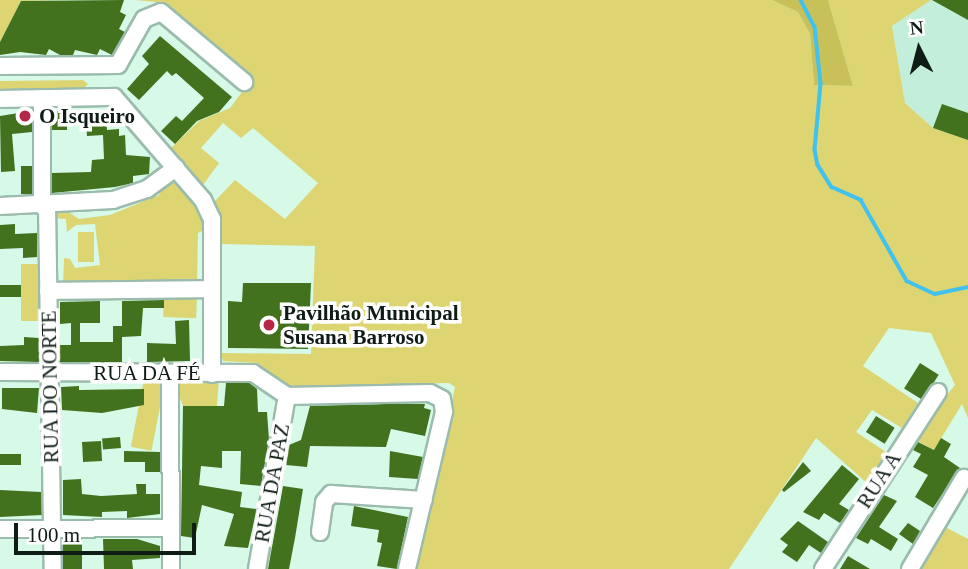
<!DOCTYPE html>
<html>
<head>
<meta charset="utf-8">
<style>
  body { margin:0 }
  #map { position:relative; width:968px; height:569px; overflow:hidden; background:#d6f9e8; font-family:"Times New Roman",serif }
  div>[style] { position:absolute }
  [style*='--x'] { left:calc(var(--x)*1px); top:calc(var(--y)*1px); width:calc(var(--w)*1px); rotate:calc(var(--a)*1deg) }
  .built>* { inset:0; background:#c3eed9 }
  .green>* { inset:0; background:#ddd572; transform-origin:0 0 }
  .forest>* { inset:0; background:#c8c059 }
  .stream>* { height:3.5px; margin:-1.75px; padding:0 1.75px; transform-origin:1.75px; border-radius:1.75px; background:#41c2ee }
  .building>* { inset:0; background:#42721e; transform-origin:0 0 }
  .roads { filter:drop-shadow(2px 0 #9bbcac) drop-shadow(-2px 0 #9bbcac) drop-shadow(0 2px #9bbcac) drop-shadow(0 -2px #9bbcac) }
  .minor>* { height:16px; margin:-8px; padding:0 8px; transform-origin:8px; border-radius:8px; background:#fff }
  .dots>* { width:19px; height:19px; translate:-50% -50%; box-sizing:border-box; border:4px solid #fff; border-radius:50% }
  span { translate:-50% -50%; white-space:nowrap; text-align:center; line-height:1.15; -webkit-text-stroke:7px #fff; paint-order:stroke }
  .poi-label { font-size:21px; color:#0f1c16; font-weight:700 }
  .left { translate:0 -50%; text-align:left }
  .street-label { font-size:21px; color:#0f1c16 }
  .north { position:absolute; left:884px; top:14px; width:70px; height:70px; -webkit-text-stroke:5px #fff; paint-order:stroke; rotate:354deg; font-size:19px; font-weight:700; line-height:28px; text-align:center; color:#0f1c16 }
  .north::after { content:''; display:block; margin:auto; width:24px; height:32px; background:#0f1c16; clip-path:polygon(50% 0,100% 100%,50% 72%,0 100%) }
  .scale { position:absolute; left:14px; top:523px; width:182px; height:32px; box-sizing:border-box; border:4px solid #0f1c16; border-top:0; padding-left:9px; font-size:21px; line-height:24px; white-space:nowrap; color:#0f1c16; -webkit-text-stroke:5px #fff; paint-order:stroke }
</style>
</head>
<body>
<div id="map">
  <div class="built">
    <div style="clip-path:polygon(931px 0,968px 0,968px 140px,933px 128px,905px 103px,892px 26px)"></div>
  </div>
  <div class="green">
    <div style="clip-path:polygon(0 0,60px 0,21px 1px,0 42px)"></div>
    <div style="clip-path:polygon(135px 0,772px 0,798px 12px,810px 34px,814px 85px,853px 86px,828px 0,931px 0,892px 26px,905px 103px,933px 128px,968px 140px,968px 418px,962px 404px,934px 450px,912px 438px,955px 385px,931px 333px,889px 328px,863px 366px,918px 403px,902px 428px,872px 410px,856px 432px,886px 452px,867px 483px,816px 438px,729px 569px,416px 569px,455px 387px,449px 383px,287px 387px,258px 363px,223px 361px,221px 353px,311px 354px,315px 246px,222px 244px,215px 201px,235px 180px,285px 219px,318px 183px,253px 128px,241px 138px,223px 123px,201px 148px,219px 163px,203px 185px,170px 149px,199px 121px,230px 108px,251px 80px,166px 3px)"></div>
    <div style="clip-path:polygon(83px 80px,88px 84px,84px 88px,0 89px,0 81px)"></div>
    <div style="clip-path:polygon(175px 180px,205px 212px,208px 228px,198px 233px,197px 285px,63px 287px,64px 258px,70px 259px,75px 268px,100px 265px,95px 224px,76px 225px,67px 232px,66px 219px,54px 218px,55px 213px,65px 210px,79px 219px,110px 215px,159px 195px,161px 188px)"></div>
    <div style="left:78px;top:232px;width:16px;height:30px"></div>
    <div style="left:21px;top:264px;width:19px;height:57px"></div>
    <div style="left:164px;top:293px;width:33px;height:24px;rotate:2deg"></div>
    <div style="clip-path:polygon(181px 378px,219px 378px,217px 406px,183px 406px,178px 393px)"></div>
    <div style="left:144px;top:379px;width:21px;height:69px;rotate:11deg"></div>
    <div style="clip-path:polygon(945px 527px,968px 539px,968px 569px,918px 569px)"></div>
  </div>
  <div class="forest">
    <div style="clip-path:polygon(772px 0,828px 0,853px 86px,814px 85px,810px 34px,798px 12px)"></div>
  </div>
  <div class="stream">
    <div style="--x:801;--y:0;--w:30;--a:63"></div>
    <div style="--x:815;--y:27;--w:57;--a:84"></div>
    <div style="--x:821;--y:84;--w:66;--a:95.2"></div>
    <div style="--x:815;--y:150;--w:15;--a:79"></div>
    <div style="--x:818;--y:165;--w:26;--a:58"></div>
    <div style="--x:832;--y:187;--w:32;--a:24"></div>
    <div style="--x:861;--y:200;--w:93;--a:60.4"></div>
    <div style="--x:907;--y:281;--w:31;--a:25"></div>
    <div style="--x:935;--y:294;--w:34;--a:-12"></div>
  </div>
  <div class="building">
    <div style="clip-path:polygon(124px 0,120px 12px,126px 15px,119px 29px,125px 32px,112px 55px,100px 49px,97px 55px,75px 50px,73px 55px,60px 55px,49px 49px,46px 55px,20px 52px,0 55px,0 42px,21px 1px)"></div>
    <div style="clip-path:polygon(932px 0,968px 0,968px 20px)"></div>
    <div style="clip-path:polygon(160px 36px,232px 97px,219px 112px,197px 121px,175px 144px,161px 131px,176px 116px,182px 121px,204px 98px,176px 73px,172px 76px,167px 71px,139px 100px,127px 89px,149px 64px,142px 56px)"></div>
    <div style="clip-path:polygon(942px 104px,968px 113px,968px 140px,933px 128px)"></div>
    <div style="clip-path:polygon(101px 110px,106px 114px,107px 130px,119px 129px,119px 136px,125px 135px,126px 155px,150px 157px,149px 174px,133px 176px,133px 183px,115px 187px,52px 193px,52px 173px,91px 172px,92px 160px,104px 159px,103px 135px,87px 136px,85px 111px)"></div>
    <div style="left:52px;top:111px;width:15px;height:19px"></div>
    <div style="clip-path:polygon(19px 113px,32px 113px,32px 132px,12px 134px,15px 171px,1px 172px,0 116px)"></div>
    <div style="left:21px;top:166px;width:11px;height:28px"></div>
    <div style="clip-path:polygon(15px 224px,15px 234px,37px 233px,37px 257px,23px 258px,23px 248px,0 249px,0 225px)"></div>
    <div style="clip-path:polygon(243px 283px,311px 283px,308px 349px,228px 348px,228px 301px,242px 302px)"></div>
    <div style="left:0;top:285px;width:21px;height:12px"></div>
    <div style="clip-path:polygon(164px 300px,164px 308px,143px 308px,141px 336px,122px 337px,122px 362px,60px 362px,60px 345px,71px 345px,71px 323px,60px 324px,60px 302px,100px 301px,100px 323px,80px 323px,80px 342px,113px 342px,113px 326px,122px 326px,122px 301px)"></div>
    <div style="clip-path:polygon(189px 320px,190px 361px,147px 362px,147px 343px,176px 344px,175px 321px)"></div>
    <div style="clip-path:polygon(24px 337px,39px 338px,39px 362px,0 361px,0 346px,24px 345px)"></div>
    <div style="left:920px;top:363px;width:22px;height:30px;rotate:32deg"></div>
    <div style="clip-path:polygon(226px 383px,250px 383px,257px 389px,258px 412px,267px 412px,269px 440px,261px 486px,240px 484px,241px 451px,222px 451px,222px 468px,201px 466px,199px 485px,242px 492px,240px 507px,257px 509px,248px 548px,224px 546px,234px 514px,202px 505px,195px 538px,181px 536px,183px 406px,224px 406px)"></div>
    <div style="clip-path:polygon(79px 386px,79px 390px,144px 389px,144px 405px,102px 413px,62px 410px,61px 387px)"></div>
    <div style="clip-path:polygon(2px 388px,39px 388px,37px 413px,2px 409px)"></div>
    <div style="clip-path:polygon(388px 404px,425px 404px,424px 408px,431px 410px,425px 436px,391px 429px,386px 447px,310px 446px,307px 467px,286px 465px,289px 445px,301px 440px,310px 406px)"></div>
    <div style="left:876px;top:416px;width:22px;height:19px;rotate:32deg"></div>
    <div style="left:120px;top:437px;width:11px;height:18px;rotate:85deg"></div>
    <div style="clip-path:polygon(941px 438px,951px 444px,944px 457px,960px 468px,933px 508px,915px 497px,928px 475px,913px 467px,921px 454px,913px 450px,918px 442px,934px 450px)"></div>
    <div style="left:101px;top:441px;width:20px;height:19px;rotate:87deg"></div>
    <div style="clip-path:polygon(124px 451px,160px 452px,160px 472px,145px 472px,145px 462px,124px 462px)"></div>
    <div style="clip-path:polygon(390px 451px,423px 457px,418px 479px,389px 477px)"></div>
    <div style="left:0;top:454px;width:21px;height:11px"></div>
    <div style="clip-path:polygon(803px 462px,811px 471px,784px 492px,782px 490px)"></div>
    <div style="clip-path:polygon(842px 465px,859px 479px,839px 504px,849px 510px,840px 523px,824px 513px,819px 520px,803px 512px)"></div>
    <div style="clip-path:polygon(81px 479px,82px 494px,101px 496px,137px 494px,136px 484px,146px 484px,146px 494px,160px 494px,160px 514px,127px 518px,127px 511px,102px 512px,102px 517px,63px 515px,63px 480px)"></div>
    <div style="clip-path:polygon(283px 486px,303px 489px,295px 538px,289px 569px,268px 569px)"></div>
    <div style="clip-path:polygon(0 490px,41px 492px,42px 515px,0 517px)"></div>
    <div style="clip-path:polygon(884px 495px,897px 501px,879px 527px,898px 539px,891px 551px,871px 539px,868px 544px,856px 538px)"></div>
    <div style="clip-path:polygon(354px 506px,408px 517px,397px 569px,377px 566px,382px 543px,377px 542px,379px 530px,351px 526px)"></div>
    <div style="clip-path:polygon(798px 521px,828px 542px,821px 553px,809px 545px,797px 562px,782px 552px,788px 545px,780px 539px)"></div>
    <div style="clip-path:polygon(908px 523px,920px 531px,913px 544px,899px 534px)"></div>
    <div style="left:63px;top:539px;width:19px;height:30px"></div>
    <div style="clip-path:polygon(103px 539px,137px 539px,160px 546px,160px 558px,132px 560px,133px 569px,104px 569px)"></div>
    <div style="clip-path:polygon(848px 556px,870px 569px,840px 569px)"></div>
  </div>
  <div class="roads">
    <div class="minor">
      <div style="--x:0;--y:66;--w:118;--a:-0.5"></div>
      <div style="--x:118;--y:65;--w:53;--a:-60.5"></div>
      <div style="--x:144;--y:19;--w:18;--a:-22"></div>
      <div style="--x:161;--y:12;--w:109;--a:40.1"></div>
      <div style="--x:42;--y:98;--w:108;--a:90"></div>
      <div style="--x:0;--y:99;--w:114;--a:-1"></div>
      <div style="--x:114;--y:97;--w:136;--a:49.2"></div>
      <div style="--x:203;--y:200;--w:21;--a:65"></div>
      <div style="--x:212;--y:219;--w:155;--a:90"></div>
      <div style="--x:0;--y:206;--w:113;--a:-3"></div>
      <div style="--x:113;--y:200;--w:36;--a:-18"></div>
      <div style="--x:147;--y:189;--w:36;--a:-36"></div>
      <div style="--x:47;--y:206;--w:363;--a:89.1"></div>
      <div style="--x:48;--y:291;--w:164;--a:-0.7"></div>
      <div style="--x:0;--y:372;--w:253;--a:0.2"></div>
      <div style="--x:253;--y:373;--w:41;--a:34.1"></div>
      <div style="--x:170;--y:374;--w:195;--a:89.7"></div>
      <div style="--x:287;--y:396;--w:143;--a:-1.2"></div>
      <div style="--x:430;--y:393;--w:13;--a:27"></div>
      <div style="--x:442;--y:399;--w:13;--a:81"></div>
      <div style="--x:444;--y:412;--w:161;--a:103.3"></div>
      <div style="--x:0;--y:529;--w:170;--a:-0.3"></div>
      <div style="--x:320;--y:532;--w:30;--a:-82"></div>
      <div style="--x:324;--y:502;--w:11;--a:-49"></div>
      <div style="--x:331;--y:494;--w:93;--a:3.7"></div>
      <div style="--x:257;--y:569;--w:176;--a:-80.2"></div>
      <div style="--x:823;--y:569;--w:211;--a:-57"></div>
      <div style="--x:910;--y:569;--w:106;--a:-59.3"></div>
    </div>
  </div>
  <div class="dots">
    <div style="left:25px;top:116px;background:#b72646"></div>
    <div style="left:269px;top:325px;background:#b72646"></div>
  </div>
  <div class="poi-label">
    <span class="left" style="left:39px;top:116px">O Isqueiro</span>
    <span class="left" style="left:283px;top:325px">Pavilhão Municipal<br>Susana Barroso</span>
  </div>
  <div class="street-label">
    <span style="left:147px;top:373px">RUA DA FÉ</span>
    <span style="left:50px;top:387px;rotate:-91deg">RUA DO NORTE</span>
    <span style="left:879px;top:480px;rotate:-57deg">RUA A</span>
    <span style="left:272px;top:483px;rotate:-80deg">RUA DA PAZ</span>
  </div>
  <div class="north">N</div>
  <div class="scale">100 m</div>
</div>
</body>
</html>
